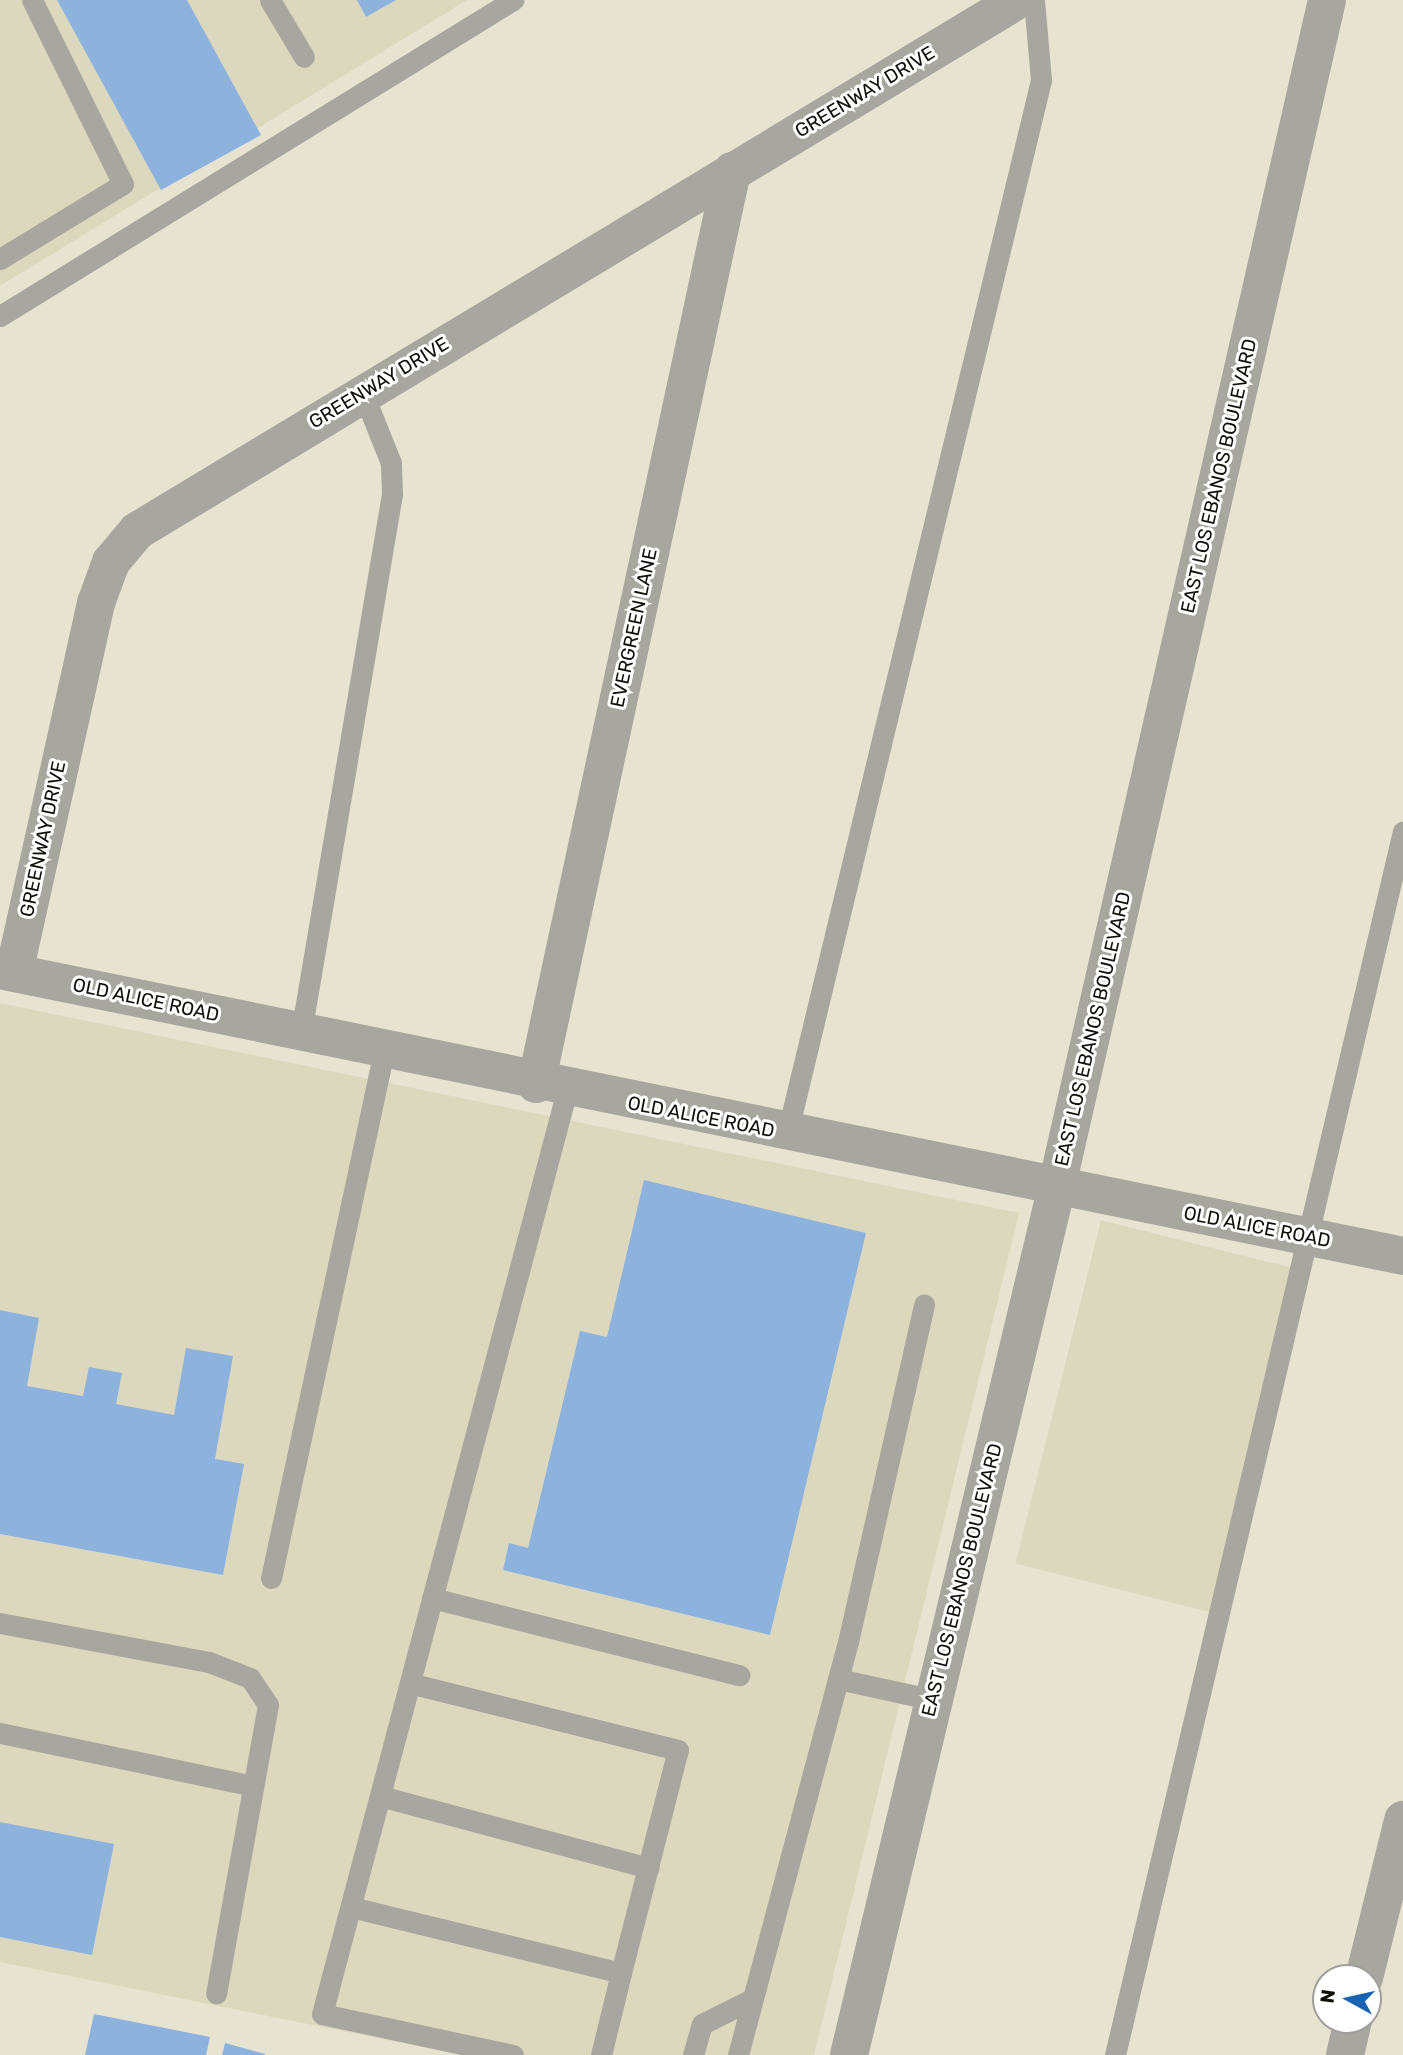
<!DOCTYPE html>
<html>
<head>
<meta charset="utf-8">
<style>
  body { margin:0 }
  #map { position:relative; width:1403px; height:2055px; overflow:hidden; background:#e6e4d1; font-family:Rubik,sans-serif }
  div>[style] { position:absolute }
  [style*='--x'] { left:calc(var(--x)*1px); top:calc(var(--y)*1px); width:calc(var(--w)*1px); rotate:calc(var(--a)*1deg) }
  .built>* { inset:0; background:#dcd8be; transform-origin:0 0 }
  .building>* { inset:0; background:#8eb2de }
  .service>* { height:21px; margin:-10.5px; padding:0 10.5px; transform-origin:10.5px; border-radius:10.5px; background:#a8a79f }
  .minor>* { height:38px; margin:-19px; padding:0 19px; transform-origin:19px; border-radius:19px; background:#a8a79f }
  .tertiary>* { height:38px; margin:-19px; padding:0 19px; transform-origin:19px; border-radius:19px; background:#a8a79f }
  span { translate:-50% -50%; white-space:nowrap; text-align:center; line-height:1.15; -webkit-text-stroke:6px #fff; paint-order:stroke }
  .street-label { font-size:19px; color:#11100a }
  .north { position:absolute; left:1312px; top:1964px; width:70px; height:70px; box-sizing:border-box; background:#fff; border:2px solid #a09f9d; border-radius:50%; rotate:278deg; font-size:19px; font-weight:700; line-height:28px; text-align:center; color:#11100a }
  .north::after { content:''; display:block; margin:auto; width:24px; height:32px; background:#1963b3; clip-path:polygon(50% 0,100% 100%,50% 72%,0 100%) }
</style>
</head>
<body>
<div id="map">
  <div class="built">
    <div style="clip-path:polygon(0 0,467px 0,0 286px)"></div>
    <div style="clip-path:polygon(0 1003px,1019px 1213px,814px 2055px,462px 2055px,0 1962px)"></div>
    <div style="left:1101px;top:1220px;width:214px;height:354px;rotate:14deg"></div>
  </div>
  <div class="building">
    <div style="clip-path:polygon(57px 0,187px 0,261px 135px,161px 190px)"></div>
    <div style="clip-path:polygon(357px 0,396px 0,366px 17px)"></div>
    <div style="clip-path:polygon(644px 1180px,866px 1233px,770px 1635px,503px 1570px,509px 1543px,528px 1548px,580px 1331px,607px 1337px)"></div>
    <div style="clip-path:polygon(0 1310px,39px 1318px,27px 1386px,83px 1396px,89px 1367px,122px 1373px,116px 1404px,174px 1415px,186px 1348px,233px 1356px,215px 1459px,244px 1464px,223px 1575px,0 1534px)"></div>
    <div style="clip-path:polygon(0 1822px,114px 1844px,92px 1955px,0 1937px)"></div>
    <div style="clip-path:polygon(94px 2014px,210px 2037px,206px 2055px,85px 2055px)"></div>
    <div style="clip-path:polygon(225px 2043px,265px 2054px,265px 2055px,222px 2055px)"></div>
  </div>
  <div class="service">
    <div style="--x:270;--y:0;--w:66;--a:59.2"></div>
    <div style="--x:0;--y:259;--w:144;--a:-31.4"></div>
    <div style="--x:123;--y:184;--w:205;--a:-116.3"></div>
    <div style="--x:0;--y:316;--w:603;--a:-31.63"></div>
    <div style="--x:301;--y:1033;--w:547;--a:-80.42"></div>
    <div style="--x:392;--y:494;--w:31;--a:-92"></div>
    <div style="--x:391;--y:463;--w:75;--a:-111.8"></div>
    <div style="--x:787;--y:1134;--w:1084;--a:-76.45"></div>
    <div style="--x:1041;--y:80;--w:80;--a:-95"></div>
    <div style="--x:271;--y:1578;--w:539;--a:-77.9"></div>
    <div style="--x:432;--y:1598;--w:317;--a:14.1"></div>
    <div style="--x:0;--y:1623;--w:213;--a:10.6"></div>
    <div style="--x:209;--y:1662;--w:44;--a:21.3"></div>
    <div style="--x:250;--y:1678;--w:32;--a:56"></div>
    <div style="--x:268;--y:1705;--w:293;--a:100.2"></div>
    <div style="--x:838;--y:1679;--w:98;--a:12.3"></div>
    <div style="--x:0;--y:1733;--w:258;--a:11.8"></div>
    <div style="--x:380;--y:1796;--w:278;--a:15"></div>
    <div style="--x:351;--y:1907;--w:278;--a:13.7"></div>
    <div style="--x:621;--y:1973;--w:230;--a:-75.7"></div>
    <div style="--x:678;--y:1750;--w:276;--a:-166"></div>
    <div style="--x:513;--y:2055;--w:195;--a:-167.9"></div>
    <div style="--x:322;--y:2014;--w:956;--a:-75.15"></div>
    <div style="--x:601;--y:2055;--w:84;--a:-76.3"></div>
    <div style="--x:693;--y:2055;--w:32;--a:-74"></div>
    <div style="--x:702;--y:2024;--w:54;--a:-26.6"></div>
    <div style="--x:738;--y:2055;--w:427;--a:-75.1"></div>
    <div style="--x:848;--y:1642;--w:346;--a:-77.3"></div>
    <div style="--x:1115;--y:2055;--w:1257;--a:-76.76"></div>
  </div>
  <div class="minor">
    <div style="--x:14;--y:973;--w:379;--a:-77.5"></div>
    <div style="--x:96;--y:603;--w:44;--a:-69.9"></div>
    <div style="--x:111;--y:562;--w:40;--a:-50"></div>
    <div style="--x:137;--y:531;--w:1029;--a:-31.08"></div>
    <div style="--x:536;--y:1084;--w:934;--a:-77.88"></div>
    <div style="--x:1364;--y:1978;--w:163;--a:-76.1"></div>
    <div style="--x:1345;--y:2055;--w:36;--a:-77"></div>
  </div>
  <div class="tertiary">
    <div style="--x:0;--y:970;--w:1432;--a:11.52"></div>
    <div style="--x:849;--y:2055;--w:889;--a:-76.54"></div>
    <div style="--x:1056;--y:1190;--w:1220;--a:-77.17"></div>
  </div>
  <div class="street-label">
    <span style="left:865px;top:92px;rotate:-31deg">GREENWAY DRIVE</span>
    <span style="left:379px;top:383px;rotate:-31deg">GREENWAY DRIVE</span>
    <span style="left:1219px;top:476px;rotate:-77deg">EAST LOS EBANOS BOULEVARD</span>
    <span style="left:634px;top:628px;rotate:-78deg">EVERGREEN LANE</span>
    <span style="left:43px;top:839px;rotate:-78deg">GREENWAY DRIVE</span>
    <span style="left:146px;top:1000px;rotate:12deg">OLD ALICE ROAD</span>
    <span style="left:1093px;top:1029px;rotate:-77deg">EAST LOS EBANOS BOULEVARD</span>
    <span style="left:701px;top:1117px;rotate:11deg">OLD ALICE ROAD</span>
    <span style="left:1257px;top:1227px;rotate:11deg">OLD ALICE ROAD</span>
    <span style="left:962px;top:1580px;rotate:-76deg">EAST LOS EBANOS BOULEVARD</span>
  </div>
  <div class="north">N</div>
</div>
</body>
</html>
